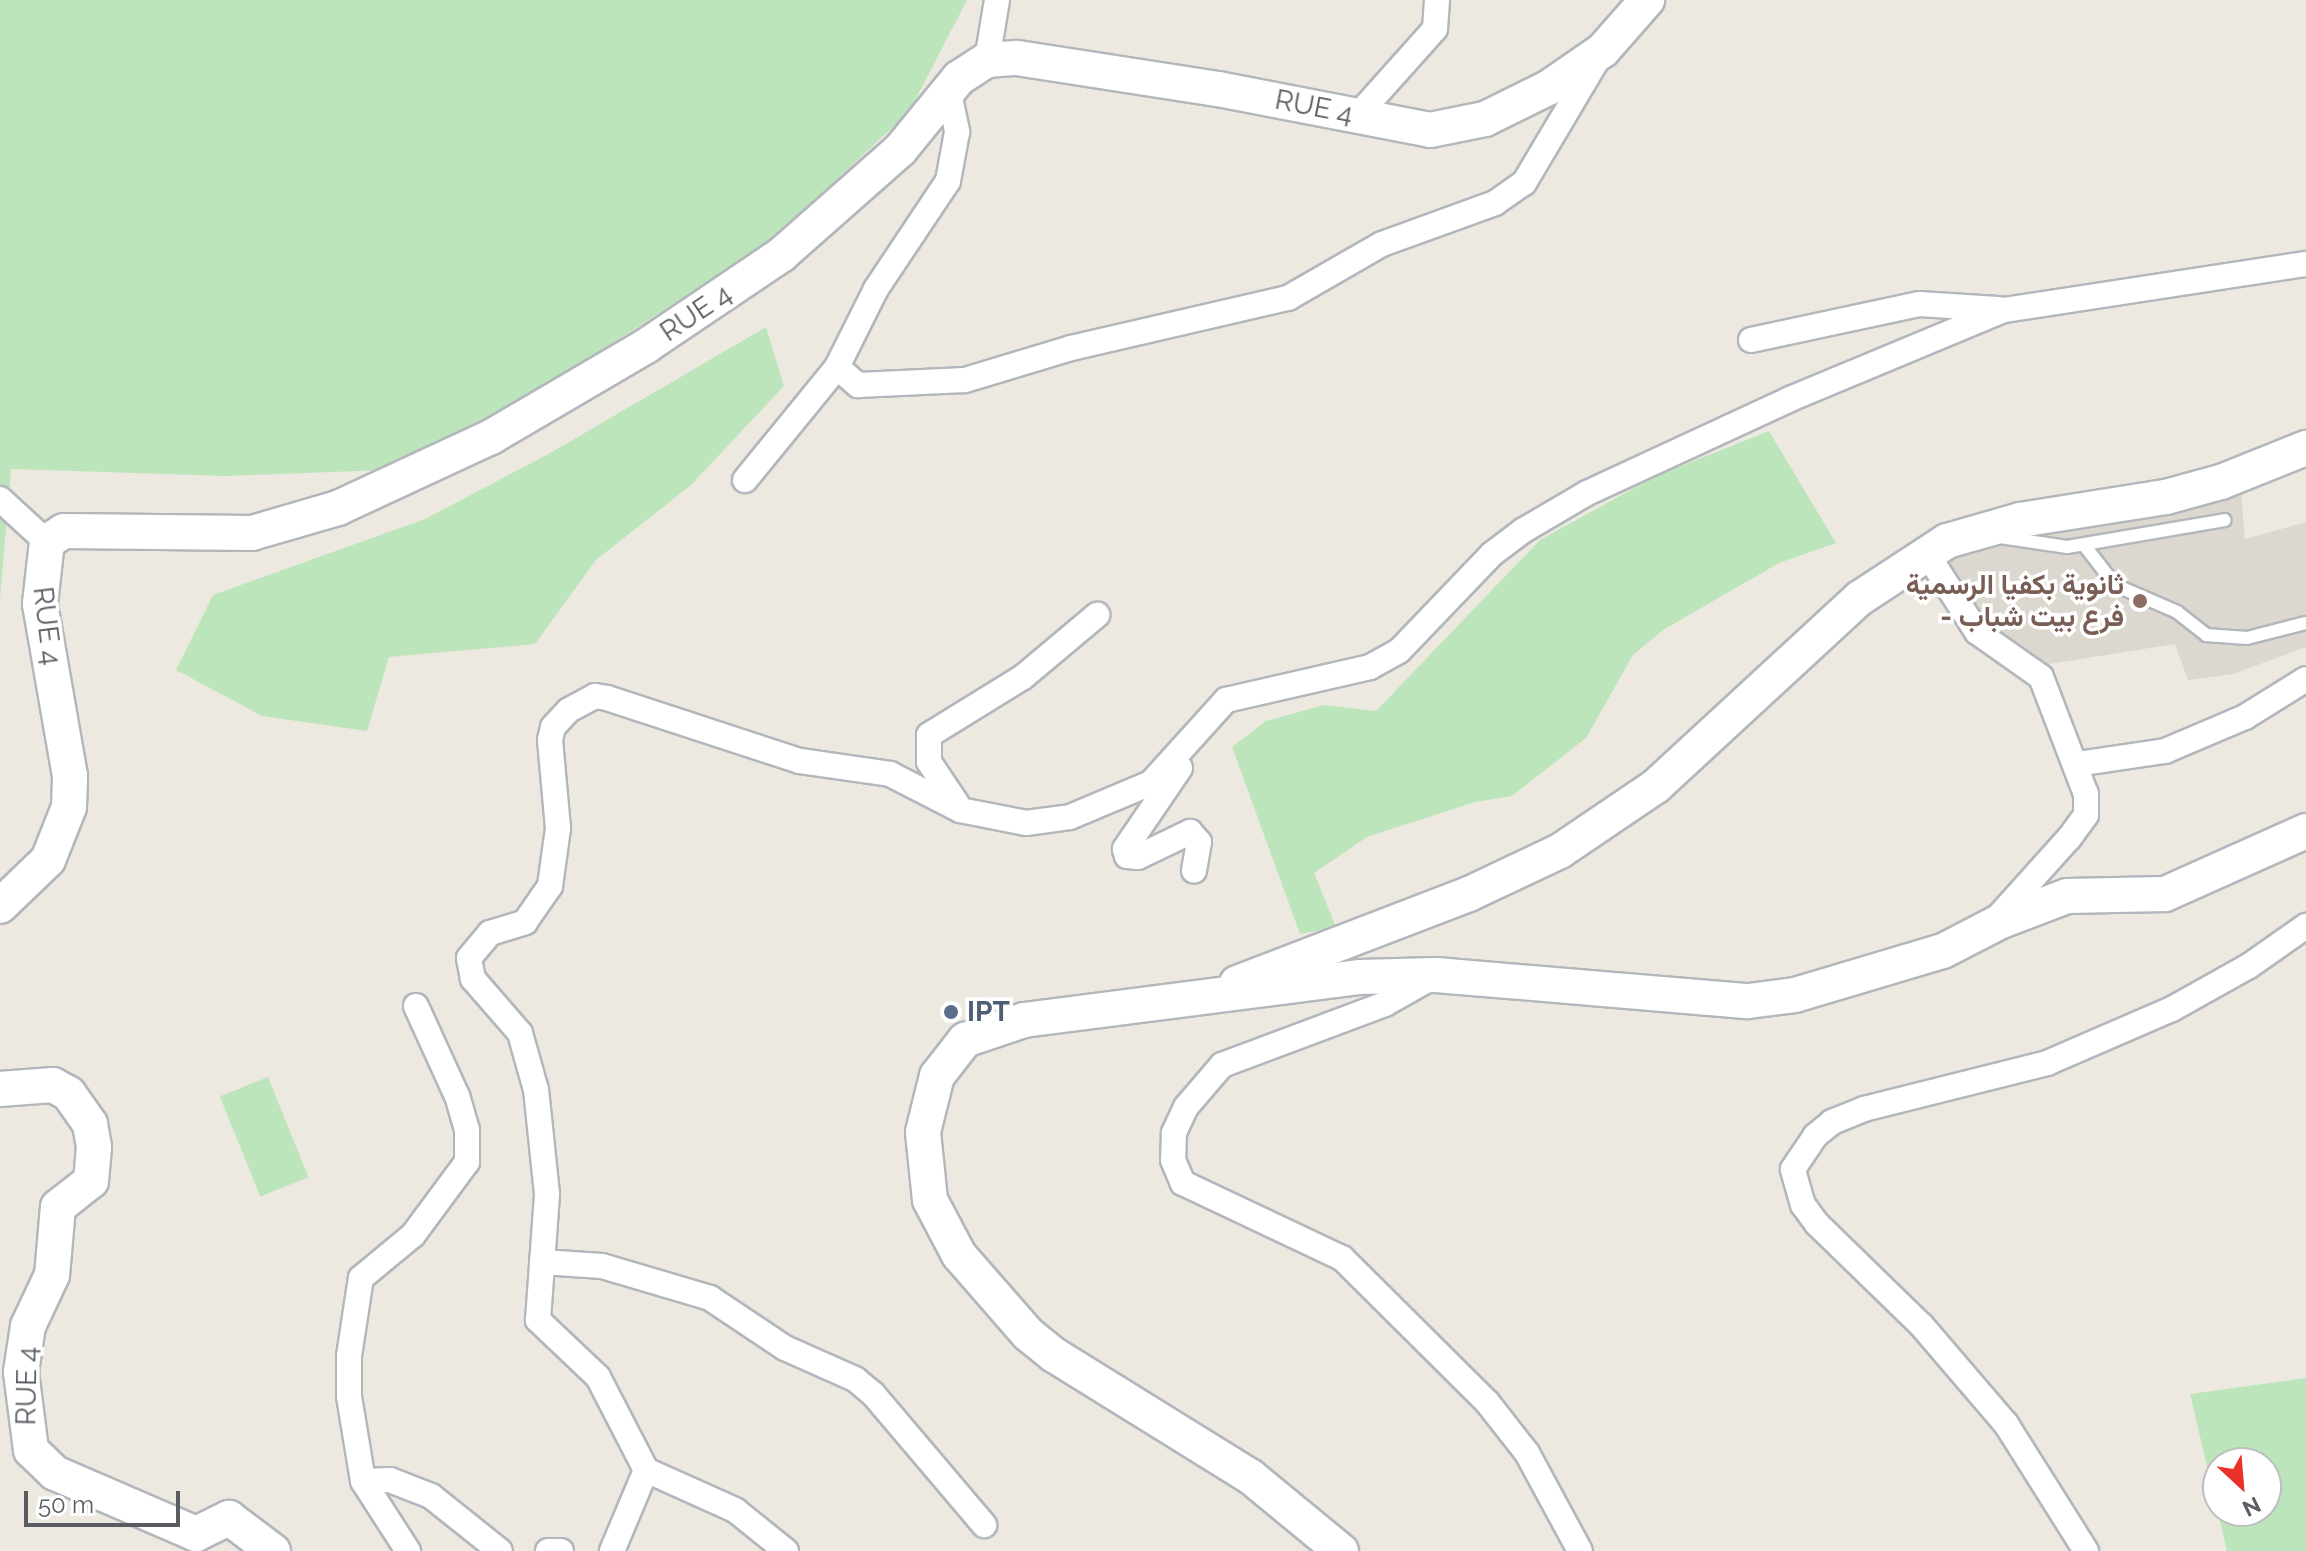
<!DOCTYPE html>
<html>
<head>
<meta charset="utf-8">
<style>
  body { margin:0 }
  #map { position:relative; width:2306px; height:1551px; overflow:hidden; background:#ede9e0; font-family:Raleway,Vazirmatn,sans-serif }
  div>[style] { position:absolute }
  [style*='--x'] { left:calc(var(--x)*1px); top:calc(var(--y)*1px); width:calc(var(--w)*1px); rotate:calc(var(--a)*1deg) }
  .education>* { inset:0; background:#ddd8cf }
  .green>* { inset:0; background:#bde5bc; transform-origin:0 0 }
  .roads { filter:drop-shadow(2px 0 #b3b7bc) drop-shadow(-2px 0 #b3b7bc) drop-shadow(0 2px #b3b7bc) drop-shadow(0 -2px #b3b7bc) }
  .lane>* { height:12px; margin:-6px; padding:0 6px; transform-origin:6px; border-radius:6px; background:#fff }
  .street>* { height:24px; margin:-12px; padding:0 12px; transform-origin:12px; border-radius:12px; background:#fff }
  .secondary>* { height:34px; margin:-17px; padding:0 17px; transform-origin:17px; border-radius:17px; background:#fff }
  .dots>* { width:22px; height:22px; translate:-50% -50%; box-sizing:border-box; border:4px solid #fff; border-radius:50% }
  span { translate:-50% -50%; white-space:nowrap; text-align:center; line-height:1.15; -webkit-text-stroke:7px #fff; paint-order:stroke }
  .street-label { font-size:28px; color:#595d62 }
  .education-label { font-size:28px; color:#785e54; font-weight:700 }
  .right { translate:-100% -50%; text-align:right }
  .service-label { font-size:28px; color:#4e5e75; font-weight:700 }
  .left { translate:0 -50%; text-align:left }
  .north { position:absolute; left:2202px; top:1447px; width:80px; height:80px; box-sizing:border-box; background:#fff; border:2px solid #bdbec0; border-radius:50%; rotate:154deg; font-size:22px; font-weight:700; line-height:32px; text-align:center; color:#595d62 }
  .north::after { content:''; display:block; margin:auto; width:28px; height:36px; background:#eb3028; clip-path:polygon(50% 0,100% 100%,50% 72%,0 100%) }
  .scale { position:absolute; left:24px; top:1491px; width:156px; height:36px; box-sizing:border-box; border:4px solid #595d62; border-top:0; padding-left:10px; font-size:24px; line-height:28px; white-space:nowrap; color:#595d62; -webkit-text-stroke:6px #fff; paint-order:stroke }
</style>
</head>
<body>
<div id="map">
  <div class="education">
    <div style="clip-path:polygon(2241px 491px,2245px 539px,2306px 522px,2306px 647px,2233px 674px,2188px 680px,2175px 644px,2043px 665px,2002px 643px,1946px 560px,2013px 533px,2143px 519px)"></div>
  </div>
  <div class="green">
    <div style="clip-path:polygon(0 0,967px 0,909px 112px,775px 237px,491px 423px,411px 469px,225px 476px,11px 469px,0 599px)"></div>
    <div style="clip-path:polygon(766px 327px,784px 386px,691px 485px,596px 560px,535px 644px,389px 657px,367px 731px,262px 716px,176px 670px,213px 595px,425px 519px,552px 452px)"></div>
    <div style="clip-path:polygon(1769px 431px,1836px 543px,1779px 563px,1663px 630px,1633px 655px,1586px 738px,1512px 796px,1475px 802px,1367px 837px,1314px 873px,1336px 927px,1300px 934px,1232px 747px,1266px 721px,1324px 705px,1376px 711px,1540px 540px,1656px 476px)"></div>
    <div style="left:268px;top:1077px;width:108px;height:52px;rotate:68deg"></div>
    <div style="clip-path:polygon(evenodd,2306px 1378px,2306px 1551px,2227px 1551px,2190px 1394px,2306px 1378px,2218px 1463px,2266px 1463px,2266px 1511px,2218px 1511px,2218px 1463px)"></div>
  </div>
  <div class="roads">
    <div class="lane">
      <div style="--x:2000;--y:537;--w:68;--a:8.5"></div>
      <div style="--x:2067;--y:547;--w:160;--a:-9.7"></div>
      <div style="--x:2084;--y:545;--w:51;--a:52.2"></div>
      <div style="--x:2115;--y:585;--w:68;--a:23.5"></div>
      <div style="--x:2177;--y:612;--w:37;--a:38"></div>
      <div style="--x:2206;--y:635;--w:41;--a:4.2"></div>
      <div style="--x:2247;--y:638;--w:61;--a:-14.3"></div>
    </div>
    <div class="street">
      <div style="--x:987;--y:60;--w:61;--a:-80.5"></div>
      <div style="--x:949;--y:93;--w:40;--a:78"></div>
      <div style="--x:957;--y:132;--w:50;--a:100.4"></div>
      <div style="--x:948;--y:181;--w:130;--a:123.7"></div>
      <div style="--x:876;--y:289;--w:87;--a:116.6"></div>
      <div style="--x:837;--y:367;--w:28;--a:41"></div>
      <div style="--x:858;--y:385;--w:107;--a:-2.7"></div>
      <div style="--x:965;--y:380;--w:111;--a:-16.8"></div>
      <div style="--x:1071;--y:348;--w:223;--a:-13"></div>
      <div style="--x:1288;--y:298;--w:108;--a:-29.9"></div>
      <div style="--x:1382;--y:244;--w:120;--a:-19.9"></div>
      <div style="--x:1495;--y:203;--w:35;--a:-35"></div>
      <div style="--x:1524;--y:183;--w:149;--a:-59.3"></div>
      <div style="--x:1358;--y:115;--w:115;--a:-48.2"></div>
      <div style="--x:1435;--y:29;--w:29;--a:-86"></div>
      <div style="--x:1751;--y:340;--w:172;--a:-12.1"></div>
      <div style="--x:1919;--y:304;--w:79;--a:3.6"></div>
      <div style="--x:745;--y:480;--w:146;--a:-50.8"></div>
      <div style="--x:0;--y:499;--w:64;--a:42.5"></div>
      <div style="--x:1926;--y:552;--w:95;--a:57.5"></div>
      <div style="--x:1977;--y:632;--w:78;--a:35.1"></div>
      <div style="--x:2041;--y:677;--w:125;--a:69"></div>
      <div style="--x:2086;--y:794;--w:21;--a:90"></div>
      <div style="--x:2086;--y:815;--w:29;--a:126"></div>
      <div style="--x:2069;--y:838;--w:117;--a:131.9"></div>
      <div style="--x:2077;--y:764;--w:89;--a:-8.4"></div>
      <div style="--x:2165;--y:751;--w:87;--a:-23"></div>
      <div style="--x:2245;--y:717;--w:72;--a:-31.9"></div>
      <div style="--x:1180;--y:768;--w:98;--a:124.2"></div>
      <div style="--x:1125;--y:849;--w:7;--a:74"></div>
      <div style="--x:1127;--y:856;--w:11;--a:5"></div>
      <div style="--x:1138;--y:857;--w:58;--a:-25.7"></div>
      <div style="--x:1190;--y:832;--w:13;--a:48"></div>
      <div style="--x:1199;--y:842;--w:29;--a:100"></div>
      <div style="--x:957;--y:804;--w:50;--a:-123.7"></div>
      <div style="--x:929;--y:762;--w:27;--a:-90"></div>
      <div style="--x:929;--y:735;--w:110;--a:-31.7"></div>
      <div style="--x:1023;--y:677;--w:97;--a:-40"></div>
      <div style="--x:1436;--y:975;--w:59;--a:150.4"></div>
      <div style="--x:1385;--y:1004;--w:174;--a:159.5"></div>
      <div style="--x:1222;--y:1065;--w:55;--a:130.6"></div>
      <div style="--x:1186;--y:1107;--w:29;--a:115"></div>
      <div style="--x:1174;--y:1133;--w:27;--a:92"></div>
      <div style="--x:1173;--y:1160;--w:25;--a:67"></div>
      <div style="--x:1183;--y:1183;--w:176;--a:25.3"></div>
      <div style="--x:1342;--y:1258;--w:204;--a:44.8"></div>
      <div style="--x:1487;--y:1402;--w:65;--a:51.9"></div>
      <div style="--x:1527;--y:1453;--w:111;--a:61.6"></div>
      <div style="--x:542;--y:1262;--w:60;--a:3.8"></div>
      <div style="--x:602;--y:1266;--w:113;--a:16.5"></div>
      <div style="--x:710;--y:1298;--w:90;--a:33.7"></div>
      <div style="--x:785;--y:1348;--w:77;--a:23.9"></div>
      <div style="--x:855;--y:1379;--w:23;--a:40"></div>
      <div style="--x:873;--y:1394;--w:172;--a:49.7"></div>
      <div style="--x:363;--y:1481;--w:27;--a:-2"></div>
      <div style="--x:390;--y:1480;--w:44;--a:21.3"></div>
      <div style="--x:431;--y:1496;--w:88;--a:38.6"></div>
      <div style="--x:408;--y:1551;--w:83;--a:-122.7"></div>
      <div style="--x:363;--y:1481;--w:86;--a:-99.4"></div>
      <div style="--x:349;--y:1396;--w:40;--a:-90"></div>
      <div style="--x:349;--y:1356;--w:79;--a:-81.3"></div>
      <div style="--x:361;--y:1278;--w:67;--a:-39.6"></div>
      <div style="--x:413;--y:1235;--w:91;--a:-53.5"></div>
      <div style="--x:467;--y:1162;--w:32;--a:-90"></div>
      <div style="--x:467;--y:1130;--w:35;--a:-106"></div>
      <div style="--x:457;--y:1096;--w:99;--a:-114.5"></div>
      <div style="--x:548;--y:1551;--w:13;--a:0"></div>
      <div style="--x:612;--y:1551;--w:88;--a:-67.2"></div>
      <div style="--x:786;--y:1551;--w:65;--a:-141.2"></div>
      <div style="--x:735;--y:1510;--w:98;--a:-155.8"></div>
      <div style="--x:646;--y:1470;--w:105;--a:-117.3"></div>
      <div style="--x:598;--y:1377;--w:83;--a:-136.5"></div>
      <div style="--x:538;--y:1320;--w:126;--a:-85.9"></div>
      <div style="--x:547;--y:1194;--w:105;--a:-96"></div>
      <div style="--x:536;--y:1090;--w:59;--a:-105.7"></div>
      <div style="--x:520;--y:1033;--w:72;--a:-131"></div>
      <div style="--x:473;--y:979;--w:21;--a:-101"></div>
      <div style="--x:469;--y:958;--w:33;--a:-50"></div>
      <div style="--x:490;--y:933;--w:37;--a:-17"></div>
      <div style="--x:525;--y:922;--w:44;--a:-55.2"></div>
      <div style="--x:550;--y:886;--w:59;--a:-82.1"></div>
      <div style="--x:558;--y:828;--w:88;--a:-95.2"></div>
      <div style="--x:550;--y:740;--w:13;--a:-77"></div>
      <div style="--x:553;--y:727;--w:23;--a:-47"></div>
      <div style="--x:569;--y:710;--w:30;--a:-28"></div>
      <div style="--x:595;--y:696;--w:12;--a:9"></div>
      <div style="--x:607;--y:698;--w:203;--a:18.1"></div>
      <div style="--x:800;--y:761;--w:91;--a:8.2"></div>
      <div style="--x:890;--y:774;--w:79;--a:27.2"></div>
      <div style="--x:960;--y:810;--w:67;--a:11.1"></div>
      <div style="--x:1026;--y:823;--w:44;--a:-7.8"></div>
      <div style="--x:1070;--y:817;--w:88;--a:-22.8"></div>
      <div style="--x:1151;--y:783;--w:112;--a:-47.9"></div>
      <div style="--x:1226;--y:700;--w:148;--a:-12.9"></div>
      <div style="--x:1370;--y:667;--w:33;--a:-29"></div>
      <div style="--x:1399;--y:651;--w:134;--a:-46.2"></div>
      <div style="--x:1492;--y:554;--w:40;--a:-37"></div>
      <div style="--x:1524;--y:530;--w:73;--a:-30.4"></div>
      <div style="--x:1587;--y:493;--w:224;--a:-24.8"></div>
      <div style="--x:1790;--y:399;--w:232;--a:-22.6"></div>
      <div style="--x:2004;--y:310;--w:305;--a:-8.7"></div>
      <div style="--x:2086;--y:1551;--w:150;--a:-122.2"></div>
      <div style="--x:2006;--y:1424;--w:130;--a:-130.6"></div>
      <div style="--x:1921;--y:1325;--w:145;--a:-135.8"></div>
      <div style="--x:1817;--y:1224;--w:24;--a:-126"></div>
      <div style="--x:1803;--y:1205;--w:37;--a:-106"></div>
      <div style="--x:1793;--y:1169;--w:40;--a:-56"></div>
      <div style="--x:1815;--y:1136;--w:22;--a:-39"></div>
      <div style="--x:1832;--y:1122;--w:35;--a:-22"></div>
      <div style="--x:1864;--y:1109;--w:189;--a:-14.1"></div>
      <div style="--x:2047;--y:1063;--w:136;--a:-23.4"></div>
      <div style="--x:2172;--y:1009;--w:88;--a:-29.2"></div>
      <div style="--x:2249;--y:966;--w:70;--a:-35.1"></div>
    </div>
    <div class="secondary">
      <div style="--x:0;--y:906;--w:66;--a:-43.8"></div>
      <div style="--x:48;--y:860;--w:57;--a:-68.4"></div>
      <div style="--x:69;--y:807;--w:31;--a:-88"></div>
      <div style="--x:70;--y:776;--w:175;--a:-99.9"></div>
      <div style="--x:40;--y:604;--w:62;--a:-83.6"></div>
      <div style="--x:47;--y:542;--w:20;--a:-33"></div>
      <div style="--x:64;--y:531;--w:188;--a:0.6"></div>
      <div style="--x:252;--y:533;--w:90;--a:-16.2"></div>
      <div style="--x:338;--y:508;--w:169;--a:-24.9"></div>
      <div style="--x:491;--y:437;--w:180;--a:-30.4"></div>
      <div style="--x:646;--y:346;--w:163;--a:-34"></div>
      <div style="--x:781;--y:255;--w:159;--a:-41.4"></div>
      <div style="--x:900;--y:150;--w:93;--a:-50.7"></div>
      <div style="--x:959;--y:78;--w:33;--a:-33"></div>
      <div style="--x:987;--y:60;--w:30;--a:-4"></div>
      <div style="--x:1017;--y:58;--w:203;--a:8.8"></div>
      <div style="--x:1218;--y:89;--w:216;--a:10.9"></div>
      <div style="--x:1430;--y:130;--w:56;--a:-11.3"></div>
      <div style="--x:1485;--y:119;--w:70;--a:-26.2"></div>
      <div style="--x:1548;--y:88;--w:67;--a:-34.6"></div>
      <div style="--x:1603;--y:50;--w:67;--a:-48.7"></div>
      <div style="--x:1237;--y:983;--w:248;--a:-21"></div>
      <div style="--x:1469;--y:894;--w:101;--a:-25.3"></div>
      <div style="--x:1560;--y:851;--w:116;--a:-34.1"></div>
      <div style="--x:1656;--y:786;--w:277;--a:-42.7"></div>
      <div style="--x:1860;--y:598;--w:104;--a:-33.2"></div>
      <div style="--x:1947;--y:541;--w:76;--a:-16"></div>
      <div style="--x:2020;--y:520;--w:148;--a:-9"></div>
      <div style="--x:2166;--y:497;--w:57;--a:-15.3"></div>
      <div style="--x:2221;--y:482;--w:92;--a:-21.8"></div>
      <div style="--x:0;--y:1089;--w:53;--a:-4.3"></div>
      <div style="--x:53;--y:1085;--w:18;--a:29"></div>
      <div style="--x:69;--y:1094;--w:37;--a:55"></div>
      <div style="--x:90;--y:1124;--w:23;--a:80"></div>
      <div style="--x:94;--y:1147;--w:34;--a:95"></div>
      <div style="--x:91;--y:1181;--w:42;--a:141.8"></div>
      <div style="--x:58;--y:1207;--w:68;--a:95"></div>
      <div style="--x:52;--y:1275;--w:56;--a:115.2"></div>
      <div style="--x:28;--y:1326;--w:47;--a:98.7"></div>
      <div style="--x:21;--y:1372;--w:79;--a:82.7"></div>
      <div style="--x:31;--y:1450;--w:33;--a:44"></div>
      <div style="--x:55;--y:1473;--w:154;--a:23.4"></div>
      <div style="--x:196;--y:1534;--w:37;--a:-26"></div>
      <div style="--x:229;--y:1518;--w:55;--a:36.9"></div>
      <div style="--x:1341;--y:1551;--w:117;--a:-140.6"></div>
      <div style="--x:1251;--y:1477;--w:232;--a:-148.2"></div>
      <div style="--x:1054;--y:1355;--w:33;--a:-141"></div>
      <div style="--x:1028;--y:1334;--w:105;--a:-131.1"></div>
      <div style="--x:959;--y:1255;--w:62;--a:-117.8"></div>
      <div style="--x:930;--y:1200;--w:68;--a:-95.9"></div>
      <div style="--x:923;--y:1132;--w:58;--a:-76"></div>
      <div style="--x:937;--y:1076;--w:46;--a:-52.1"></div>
      <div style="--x:965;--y:1040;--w:62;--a:-18.7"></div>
      <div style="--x:1024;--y:1020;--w:339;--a:-7.3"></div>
      <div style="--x:1360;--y:977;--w:76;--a:-1.5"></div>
      <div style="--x:1436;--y:975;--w:313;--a:4.8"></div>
      <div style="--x:1748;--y:1001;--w:47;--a:-7.3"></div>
      <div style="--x:1795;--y:995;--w:154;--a:-16.6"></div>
      <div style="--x:1943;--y:951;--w:65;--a:-27.3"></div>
      <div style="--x:2001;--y:921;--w:71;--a:-20.7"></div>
      <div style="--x:2067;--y:896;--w:98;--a:-1.2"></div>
      <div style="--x:2165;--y:894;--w:154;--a:-24.1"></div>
    </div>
  </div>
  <div class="dots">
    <div style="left:2140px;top:601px;background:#8d6e63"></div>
    <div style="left:951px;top:1012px;background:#5c6f8a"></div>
  </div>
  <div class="street-label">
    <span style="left:1314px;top:107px;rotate:11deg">RUE 4</span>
    <span style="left:696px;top:313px;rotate:-34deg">RUE 4</span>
    <span style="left:47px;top:626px;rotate:83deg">RUE 4</span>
    <span style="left:27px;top:1386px;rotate:-89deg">RUE 4</span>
  </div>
  <div class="education-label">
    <span class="right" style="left:2124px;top:601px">ثانوية بكفيا الرسمية<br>- فرع بيت شباب</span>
  </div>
  <div class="service-label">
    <span class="left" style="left:967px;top:1012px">IPT</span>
  </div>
  <div class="north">N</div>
  <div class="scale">50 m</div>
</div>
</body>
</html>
